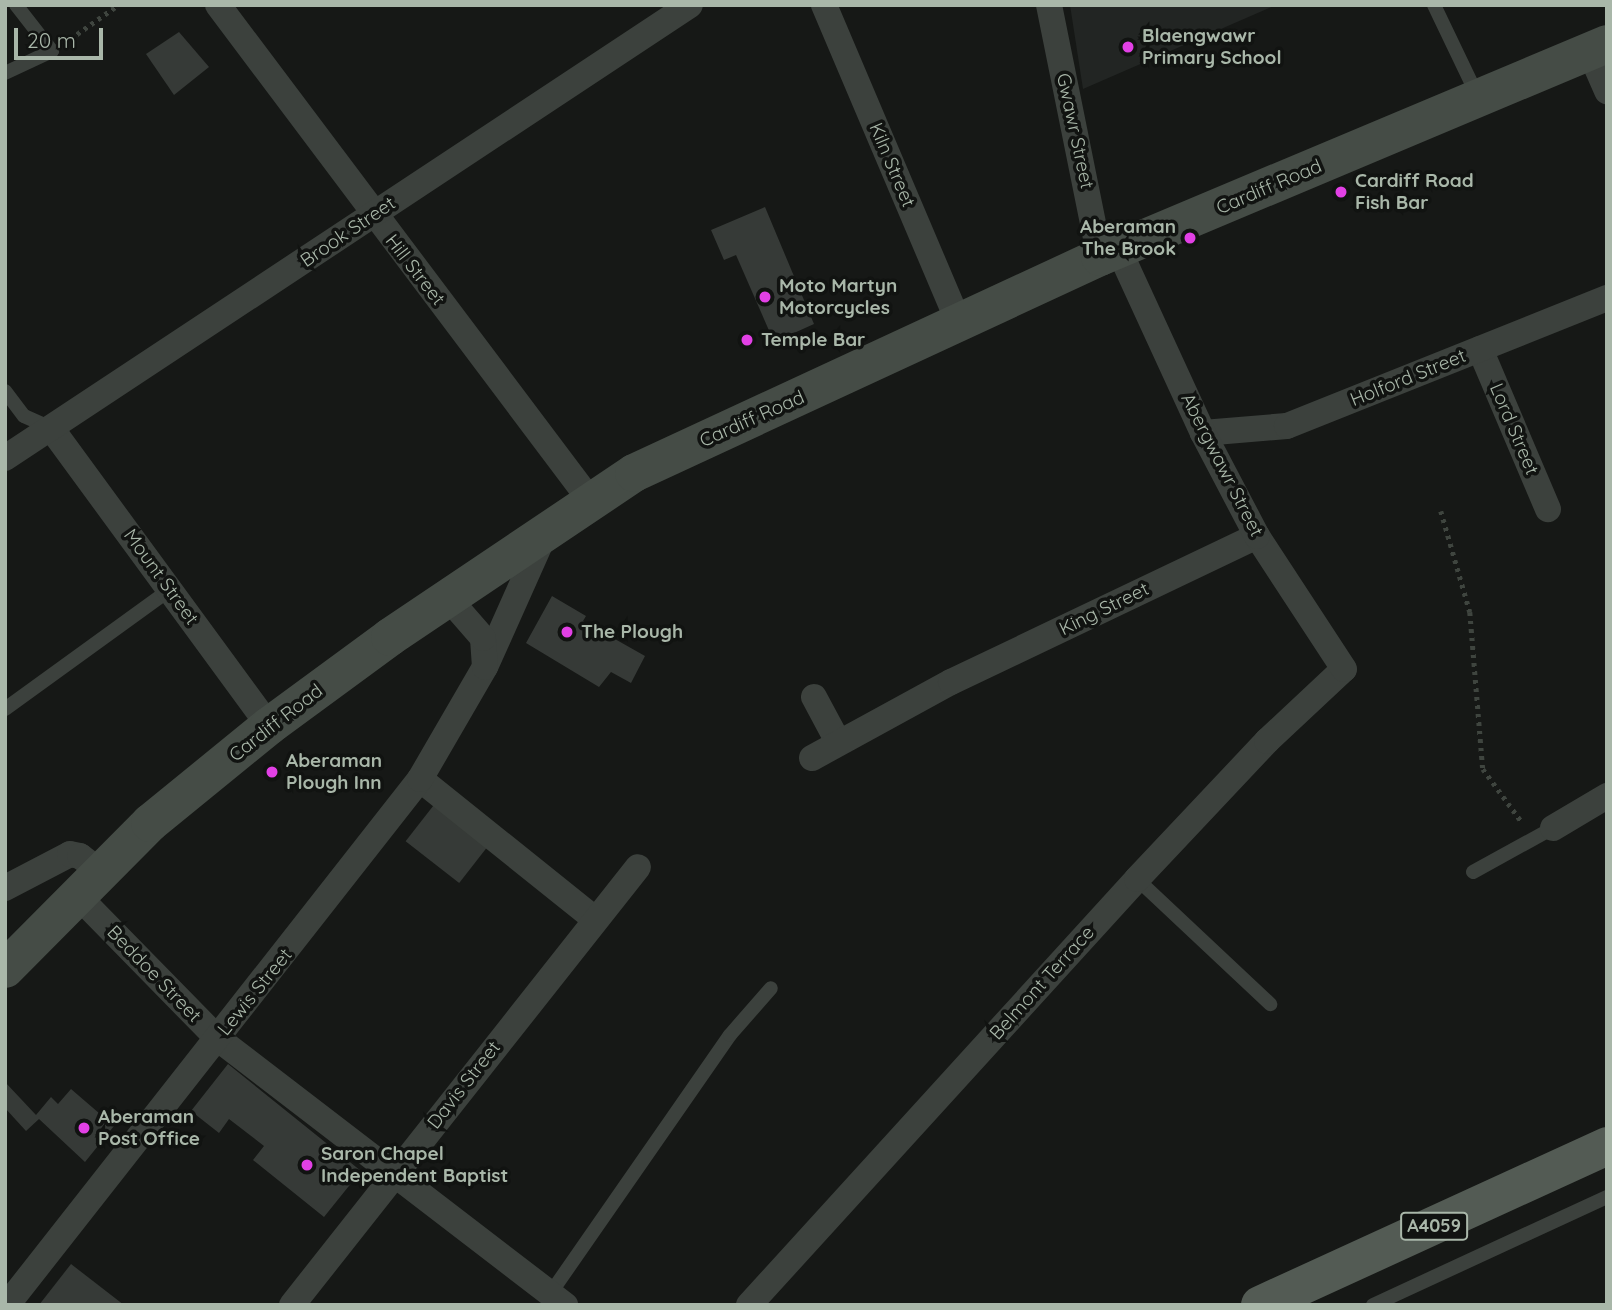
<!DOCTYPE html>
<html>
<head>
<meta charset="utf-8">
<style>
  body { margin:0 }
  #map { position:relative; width:1612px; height:1310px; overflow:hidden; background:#161816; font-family:Quicksand,sans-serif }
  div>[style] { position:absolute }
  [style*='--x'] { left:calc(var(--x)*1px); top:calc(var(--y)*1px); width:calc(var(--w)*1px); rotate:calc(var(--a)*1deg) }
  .built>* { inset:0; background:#222523 }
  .building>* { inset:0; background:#363a37; transform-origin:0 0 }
  .path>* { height:4.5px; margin-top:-2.25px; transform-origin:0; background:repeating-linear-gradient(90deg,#3f453f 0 3.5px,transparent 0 8.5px) }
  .lane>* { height:14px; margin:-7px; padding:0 7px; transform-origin:7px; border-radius:7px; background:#3c413d }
  .street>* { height:26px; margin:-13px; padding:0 13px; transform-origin:13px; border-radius:13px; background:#3c413d }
  .secondary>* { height:38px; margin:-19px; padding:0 19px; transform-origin:19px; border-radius:19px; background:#454c46 }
  .primary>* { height:38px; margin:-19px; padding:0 19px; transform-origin:19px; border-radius:19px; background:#535b54 }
  .dots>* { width:19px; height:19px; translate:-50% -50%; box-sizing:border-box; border:4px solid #111311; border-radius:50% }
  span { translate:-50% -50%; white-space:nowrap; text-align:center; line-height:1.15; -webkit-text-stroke:7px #111311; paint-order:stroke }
  .shield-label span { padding:2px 5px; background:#111311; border:2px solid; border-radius:5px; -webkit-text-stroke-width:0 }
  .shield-label { font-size:18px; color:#a9b7a9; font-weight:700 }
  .poi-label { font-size:19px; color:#a9b7a9; font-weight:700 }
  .left { translate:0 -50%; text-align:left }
  .right { translate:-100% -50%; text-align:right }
  .street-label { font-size:19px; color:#a9b7a9 }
  .frame { position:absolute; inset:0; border:7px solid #a9b7a9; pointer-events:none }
  .scale { position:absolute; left:14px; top:28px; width:89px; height:32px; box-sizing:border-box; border:4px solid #a9b7a9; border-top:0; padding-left:9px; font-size:21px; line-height:24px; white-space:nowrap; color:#a9b7a9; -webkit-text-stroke:5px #111311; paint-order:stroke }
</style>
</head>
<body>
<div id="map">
  <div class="built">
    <div style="clip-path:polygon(1070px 5px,1276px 5px,1083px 89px)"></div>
  </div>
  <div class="building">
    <div style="clip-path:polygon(179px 32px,209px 67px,174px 95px,146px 54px)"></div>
    <div style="clip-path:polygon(765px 207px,814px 324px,774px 342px,736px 255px,724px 260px,711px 230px)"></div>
    <div style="clip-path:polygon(552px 596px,586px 616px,583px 621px,645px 656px,631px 683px,611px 672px,599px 687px,526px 643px)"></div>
    <div style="left:437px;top:801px;width:68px;height:51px;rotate:38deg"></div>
    <div style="clip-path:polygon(228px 1064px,361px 1171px,324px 1217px,253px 1160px,264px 1146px,229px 1119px,219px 1133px,191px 1111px)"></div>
    <div style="clip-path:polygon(5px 1082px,36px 1115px,51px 1097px,58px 1104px,71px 1089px,114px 1126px,85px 1162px,39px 1119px,26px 1131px,5px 1108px)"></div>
    <div style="clip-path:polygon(71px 1264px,124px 1305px,39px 1305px)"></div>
  </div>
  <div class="path">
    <div style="--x:70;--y:39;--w:59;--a:-35.3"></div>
    <div style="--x:1441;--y:511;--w:105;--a:74"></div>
    <div style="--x:1470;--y:612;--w:158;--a:85.3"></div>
    <div style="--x:1483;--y:769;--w:64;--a:53.8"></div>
  </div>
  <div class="lane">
    <div style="--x:1434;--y:5;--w:102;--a:64.4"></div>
    <div style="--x:5;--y:73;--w:52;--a:-25.1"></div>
    <div style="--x:52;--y:51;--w:58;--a:-128"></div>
    <div style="--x:5;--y:391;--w:31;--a:53"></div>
    <div style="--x:24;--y:416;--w:30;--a:24"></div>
    <div style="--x:5;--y:709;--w:205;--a:-35.9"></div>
    <div style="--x:1473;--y:872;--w:91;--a:-28.8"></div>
    <div style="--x:1137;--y:879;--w:183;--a:43.2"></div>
    <div style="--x:550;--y:1294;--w:315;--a:-55.2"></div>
    <div style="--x:730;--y:1035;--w:62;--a:-48.9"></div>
    <div style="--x:1373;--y:1305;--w:258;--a:-24.8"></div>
  </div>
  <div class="street">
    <div style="--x:218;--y:5;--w:619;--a:53.07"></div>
    <div style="--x:824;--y:5;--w:348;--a:67"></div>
    <div style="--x:1049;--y:5;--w:257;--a:78.6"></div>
    <div style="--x:1590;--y:52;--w:43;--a:66.4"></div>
    <div style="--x:1480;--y:349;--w:174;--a:67"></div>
    <div style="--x:51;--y:428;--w:369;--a:53.8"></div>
    <div style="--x:1203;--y:433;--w:84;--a:-4.8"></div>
    <div style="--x:1287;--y:426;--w:345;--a:-21.8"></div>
    <div style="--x:5;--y:458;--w:821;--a:-33.48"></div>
    <div style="--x:486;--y:665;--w:147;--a:-65.9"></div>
    <div style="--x:814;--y:697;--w:51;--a:61.9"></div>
    <div style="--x:812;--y:758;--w:158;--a:-28.7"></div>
    <div style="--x:951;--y:682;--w:339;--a:-25.5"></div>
    <div style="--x:420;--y:779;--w:224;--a:38.7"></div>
    <div style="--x:1553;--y:828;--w:63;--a:-30.7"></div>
    <div style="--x:5;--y:888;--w:73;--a:-27.6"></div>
    <div style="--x:70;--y:854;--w:10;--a:11"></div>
    <div style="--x:80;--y:856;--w:28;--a:38"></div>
    <div style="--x:79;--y:897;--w:197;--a:45.6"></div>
    <div style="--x:217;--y:1038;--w:439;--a:37.5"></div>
    <div style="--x:7;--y:1305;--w:669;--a:-51.86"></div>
    <div style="--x:420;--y:779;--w:129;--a:-59.9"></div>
    <div style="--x:485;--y:667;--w:29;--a:-94"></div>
    <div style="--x:483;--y:638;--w:52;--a:-131.1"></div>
    <div style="--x:292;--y:1305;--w:558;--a:-51.69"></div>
    <div style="--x:749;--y:1305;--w:576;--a:-47.67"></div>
    <div style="--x:1137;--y:879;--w:190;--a:-46.7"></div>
    <div style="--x:1267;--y:741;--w:105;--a:-43.1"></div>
    <div style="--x:1344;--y:669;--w:159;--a:-123.2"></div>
    <div style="--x:1257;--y:536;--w:116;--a:-117.7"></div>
    <div style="--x:1203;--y:433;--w:201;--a:-114.7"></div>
  </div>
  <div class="secondary">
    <div style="--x:5;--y:969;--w:206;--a:-45.2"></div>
    <div style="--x:150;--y:823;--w:154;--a:-39.2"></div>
    <div style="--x:269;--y:726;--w:150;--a:-36.3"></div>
    <div style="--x:390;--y:637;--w:294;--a:-33.9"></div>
    <div style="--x:634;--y:473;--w:514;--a:-24.87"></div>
    <div style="--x:1100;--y:257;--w:550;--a:-22.79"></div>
  </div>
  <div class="primary">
    <div style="--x:1260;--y:1305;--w:382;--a:-24.6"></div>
  </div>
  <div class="dots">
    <div style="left:1128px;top:47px;background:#e240e5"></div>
    <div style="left:1341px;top:192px;background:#e240e5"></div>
    <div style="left:1190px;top:238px;background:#e240e5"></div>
    <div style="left:765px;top:297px;background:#e240e5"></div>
    <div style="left:747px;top:340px;background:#e240e5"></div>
    <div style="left:567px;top:632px;background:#e240e5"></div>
    <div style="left:272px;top:772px;background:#e240e5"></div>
    <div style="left:84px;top:1128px;background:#e240e5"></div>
    <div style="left:307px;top:1165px;background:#e240e5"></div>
  </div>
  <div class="shield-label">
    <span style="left:1434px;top:1226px">A4059</span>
  </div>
  <div class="poi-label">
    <span class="left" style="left:1142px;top:47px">Blaengwawr<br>Primary School</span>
    <span class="left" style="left:1355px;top:192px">Cardiff Road<br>Fish Bar</span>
    <span class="right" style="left:1176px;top:238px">Aberaman<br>The Brook</span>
    <span class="left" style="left:779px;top:297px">Moto Martyn<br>Motorcycles</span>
    <span class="left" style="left:761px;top:340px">Temple Bar</span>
    <span class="left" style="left:581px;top:632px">The Plough</span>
    <span class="left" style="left:286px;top:772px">Aberaman<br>Plough Inn</span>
    <span class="left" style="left:98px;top:1128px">Aberaman<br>Post Office</span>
    <span class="left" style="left:321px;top:1165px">Saron Chapel<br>Independent Baptist</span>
  </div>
  <div class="street-label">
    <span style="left:1075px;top:131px;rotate:78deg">Gwawr Street</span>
    <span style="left:892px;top:165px;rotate:67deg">Kiln Street</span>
    <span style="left:1269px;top:187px;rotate:-23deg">Cardiff Road</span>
    <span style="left:348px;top:232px;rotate:-34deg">Brook Street</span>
    <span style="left:415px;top:270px;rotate:52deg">Hill Street</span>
    <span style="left:1408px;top:378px;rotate:-22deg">Holford Street</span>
    <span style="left:752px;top:419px;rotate:-24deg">Cardiff Road</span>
    <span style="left:1514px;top:429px;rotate:67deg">Lord Street</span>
    <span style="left:1222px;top:465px;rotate:63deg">Abergwawr Street</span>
    <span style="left:161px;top:577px;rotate:54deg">Mount Street</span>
    <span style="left:1104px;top:609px;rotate:-26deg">King Street</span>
    <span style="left:276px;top:723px;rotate:-38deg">Cardiff Road</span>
    <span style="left:154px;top:974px;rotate:46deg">Beddoe Street</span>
    <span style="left:1042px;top:983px;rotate:-48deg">Belmont Terrace</span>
    <span style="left:255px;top:992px;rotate:-51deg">Lewis Street</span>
    <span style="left:464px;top:1085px;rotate:-52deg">Davis Street</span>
  </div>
  <div class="frame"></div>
  <div class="scale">20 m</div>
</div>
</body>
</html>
